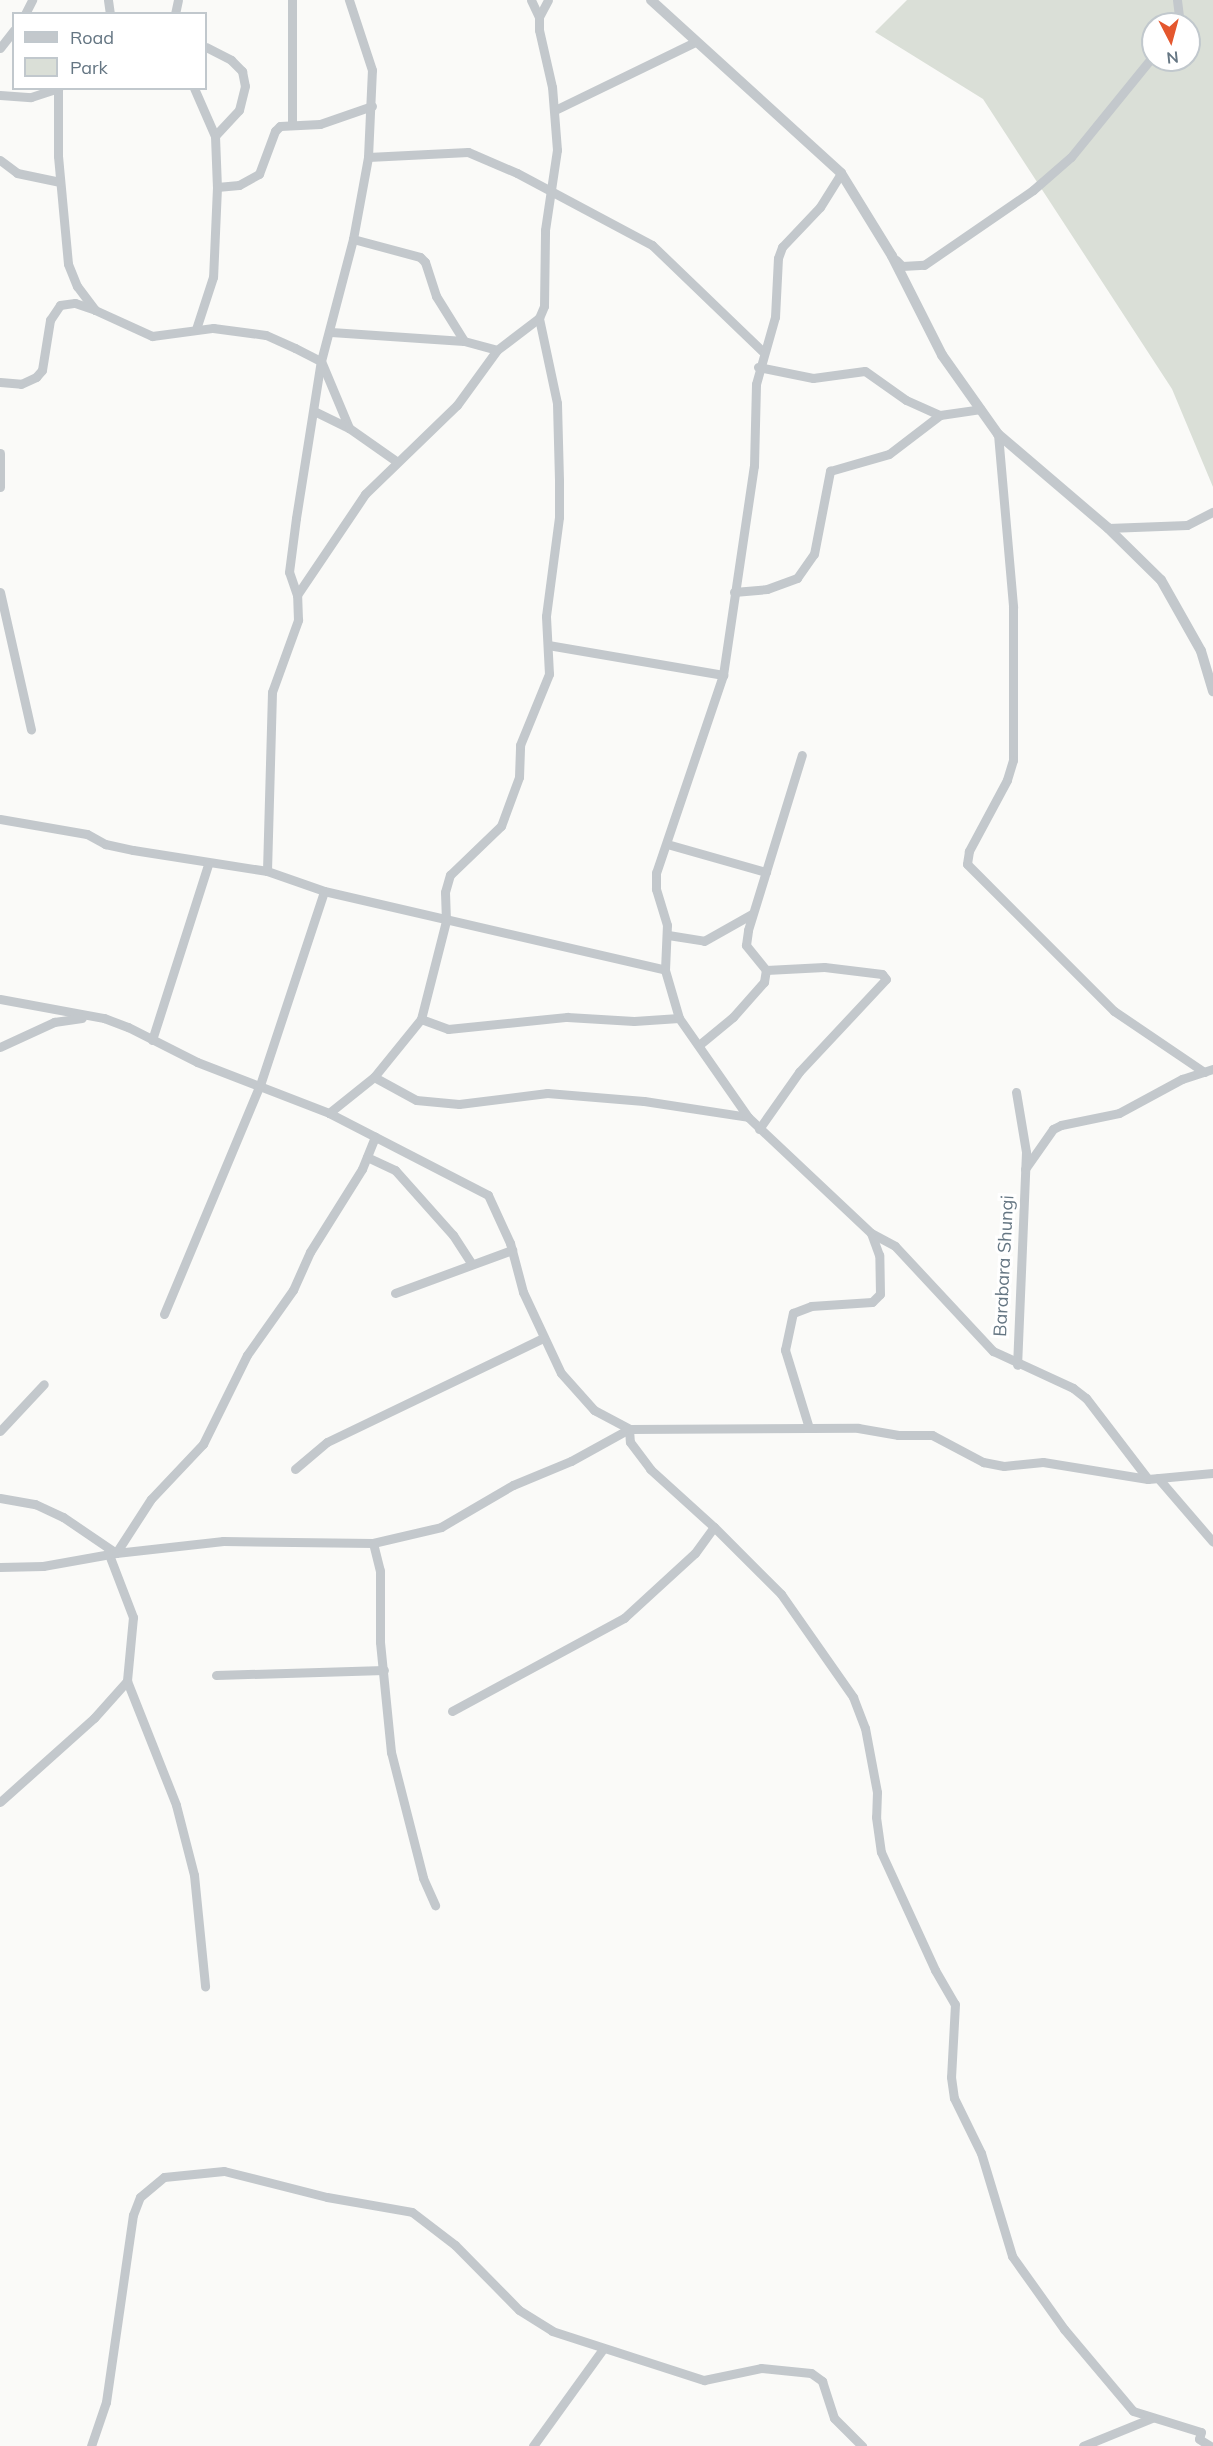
<!DOCTYPE html>
<html>
<head>
<meta charset="utf-8">
<style>
  body { margin:0 }
  #map { position:relative; width:1213px; height:2446px; overflow:hidden; background:#fafaf8; font-family:Mulish,sans-serif }
  div>[style] { position:absolute }
  [style*='--x'] { left:calc(var(--x)*1px); top:calc(var(--y)*1px); width:calc(var(--w)*1px); rotate:calc(var(--a)*1deg) }
  .green>* { inset:0; background:#dadfd7 }
  .minor>* { height:9px; margin:-4.5px; padding:0 4.5px; transform-origin:4.5px; border-radius:4.5px; background:#c3c8cc }
  .tertiary>* { height:10px; margin:-5px; padding:0 5px; transform-origin:5px; border-radius:5px; background:#c3c8cc }
  span { translate:-50% -50%; white-space:nowrap; text-align:center; line-height:1.15; -webkit-text-stroke:6px #fff; paint-order:stroke }
  .street-label { font-size:18px; color:#657683 }
  .legend { position:absolute; left:12px; top:12px; width:195px; height:78px; box-sizing:border-box; background:#fff; border:2px solid #c1c8cd; margin:0; padding:8px 10px; list-style:none; font-size:18px; color:#657683 }
  .legend li { display:flex; align-items:center; gap:12px; height:30px }
  .legend b { width:30px; border:2px solid #c1c8cd }
  .north { position:absolute; left:1141px; top:12px; width:60px; height:60px; box-sizing:border-box; background:#fff; border:2px solid #c1c8cd; border-radius:50%; rotate:174deg; font-size:16px; font-weight:700; line-height:24px; text-align:center; color:#657683 }
  .north::after { content:''; display:block; margin:auto; width:21px; height:27px; background:#e4572e; clip-path:polygon(50% 0,100% 100%,50% 72%,0 100%) }
</style>
</head>
<body>
<div id="map">
  <div class="green">
    <div style="clip-path:polygon(evenodd,907px 0,1213px 0,1213px 487px,1172px 389px,983px 99px,875px 32px,907px 0,1153px 24px,1189px 24px,1189px 60px,1153px 60px,1153px 24px)"></div>
  </div>
  <div class="minor">
    <div style="--x:108;--y:0;--w:14;--a:82"></div>
    <div style="--x:531;--y:0;--w:19;--a:65"></div>
    <div style="--x:1177;--y:0;--w:24;--a:83"></div>
    <div style="--x:25;--y:14;--w:16;--a:-63"></div>
    <div style="--x:175;--y:14;--w:14;--a:-78"></div>
    <div style="--x:206;--y:47;--w:28;--a:27"></div>
    <div style="--x:231;--y:60;--w:16;--a:45"></div>
    <div style="--x:242;--y:71;--w:15;--a:79"></div>
    <div style="--x:245;--y:86;--w:25;--a:104"></div>
    <div style="--x:239;--y:110;--w:35;--a:133"></div>
    <div style="--x:0;--y:48;--w:23;--a:-52"></div>
    <div style="--x:194;--y:88;--w:52;--a:66.4"></div>
    <div style="--x:215;--y:136;--w:51;--a:87.8"></div>
    <div style="--x:217;--y:187;--w:90;--a:92.5"></div>
    <div style="--x:213;--y:277;--w:55;--a:108.1"></div>
    <div style="--x:58;--y:89;--w:67;--a:90"></div>
    <div style="--x:58;--y:156;--w:108;--a:84.7"></div>
    <div style="--x:68;--y:264;--w:24;--a:68"></div>
    <div style="--x:77;--y:286;--w:30;--a:53"></div>
    <div style="--x:95;--y:310;--w:63;--a:24.5"></div>
    <div style="--x:152;--y:336;--w:62;--a:-7.5"></div>
    <div style="--x:213;--y:328;--w:53;--a:7.5"></div>
    <div style="--x:266;--y:335;--w:32;--a:24"></div>
    <div style="--x:295;--y:348;--w:29;--a:27"></div>
    <div style="--x:321;--y:361;--w:73;--a:67.3"></div>
    <div style="--x:0;--y:95;--w:31;--a:4"></div>
    <div style="--x:31;--y:97;--w:29;--a:-18"></div>
    <div style="--x:555;--y:110;--w:156;--a:-25.9"></div>
    <div style="--x:292;--y:125;--w:125;--a:-90"></div>
    <div style="--x:368;--y:157;--w:100;--a:-2.9"></div>
    <div style="--x:468;--y:152;--w:53;--a:23.2"></div>
    <div style="--x:517;--y:173;--w:153;--a:28.1"></div>
    <div style="--x:652;--y:245;--w:154;--a:43.9"></div>
    <div style="--x:0;--y:160;--w:21;--a:37"></div>
    <div style="--x:17;--y:173;--w:44;--a:11.8"></div>
    <div style="--x:217;--y:187;--w:22;--a:-5"></div>
    <div style="--x:239;--y:185;--w:23;--a:-29"></div>
    <div style="--x:259;--y:174;--w:46;--a:-69.6"></div>
    <div style="--x:275;--y:131;--w:7;--a:-45"></div>
    <div style="--x:280;--y:126;--w:40;--a:-2.9"></div>
    <div style="--x:320;--y:124;--w:55;--a:-19.1"></div>
    <div style="--x:353;--y:239;--w:69;--a:15"></div>
    <div style="--x:420;--y:257;--w:7;--a:45"></div>
    <div style="--x:425;--y:262;--w:36;--a:72"></div>
    <div style="--x:436;--y:296;--w:53;--a:58.1"></div>
    <div style="--x:896;--y:260;--w:8;--a:45"></div>
    <div style="--x:902;--y:266;--w:22;--a:-3"></div>
    <div style="--x:924;--y:265;--w:132;--a:-34.5"></div>
    <div style="--x:1033;--y:190;--w:50;--a:-41"></div>
    <div style="--x:1071;--y:157;--w:130;--a:-50.9"></div>
    <div style="--x:331;--y:332;--w:133;--a:3.9"></div>
    <div style="--x:464;--y:341;--w:34;--a:15"></div>
    <div style="--x:758;--y:367;--w:56;--a:11.3"></div>
    <div style="--x:813;--y:378;--w:52;--a:-7.7"></div>
    <div style="--x:865;--y:371;--w:50;--a:35.3"></div>
    <div style="--x:906;--y:400;--w:37;--a:24"></div>
    <div style="--x:940;--y:415;--w:41;--a:-8.3"></div>
    <div style="--x:0;--y:382;--w:21;--a:5"></div>
    <div style="--x:21;--y:384;--w:17;--a:-25"></div>
    <div style="--x:36;--y:377;--w:9;--a:-49"></div>
    <div style="--x:42;--y:370;--w:51;--a:-80.9"></div>
    <div style="--x:50;--y:320;--w:18;--a:-56"></div>
    <div style="--x:60;--y:305;--w:15;--a:-8"></div>
    <div style="--x:75;--y:303;--w:21;--a:19"></div>
    <div style="--x:314;--y:411;--w:39;--a:26"></div>
    <div style="--x:349;--y:428;--w:57;--a:35.1"></div>
    <div style="--x:998;--y:434;--w:174;--a:85"></div>
    <div style="--x:1013;--y:607;--w:153;--a:90"></div>
    <div style="--x:1013;--y:760;--w:21;--a:107"></div>
    <div style="--x:1007;--y:780;--w:81;--a:118.2"></div>
    <div style="--x:969;--y:851;--w:13;--a:99"></div>
    <div style="--x:967;--y:864;--w:208;--a:45"></div>
    <div style="--x:1114;--y:1011;--w:109;--a:34.1"></div>
    <div style="--x:0;--y:453;--w:34;--a:90"></div>
    <div style="--x:1108;--y:528;--w:79;--a:-2.2"></div>
    <div style="--x:1187;--y:525;--w:29;--a:-27"></div>
    <div style="--x:0;--y:592;--w:141;--a:77.3"></div>
    <div style="--x:734;--y:592;--w:33;--a:-5"></div>
    <div style="--x:767;--y:589;--w:32;--a:-20"></div>
    <div style="--x:797;--y:578;--w:29;--a:-55"></div>
    <div style="--x:814;--y:554;--w:85;--a:-79.1"></div>
    <div style="--x:830;--y:471;--w:61;--a:-16.1"></div>
    <div style="--x:889;--y:454;--w:64;--a:-37.4"></div>
    <div style="--x:297;--y:595;--w:122;--a:-56"></div>
    <div style="--x:365;--y:494;--w:128;--a:-44.1"></div>
    <div style="--x:457;--y:405;--w:68;--a:-54"></div>
    <div style="--x:497;--y:350;--w:53;--a:-37.3"></div>
    <div style="--x:539;--y:318;--w:13;--a:-67"></div>
    <div style="--x:544;--y:306;--w:76;--a:-89.2"></div>
    <div style="--x:545;--y:230;--w:81;--a:-81.5"></div>
    <div style="--x:557;--y:150;--w:63;--a:-94.5"></div>
    <div style="--x:552;--y:87;--w:58;--a:-102.8"></div>
    <div style="--x:539;--y:30;--w:13;--a:-90"></div>
    <div style="--x:539;--y:17;--w:19;--a:-62"></div>
    <div style="--x:548;--y:645;--w:178;--a:9.7"></div>
    <div style="--x:0;--y:819;--w:88;--a:9.8"></div>
    <div style="--x:87;--y:834;--w:21;--a:29"></div>
    <div style="--x:105;--y:844;--w:29;--a:12"></div>
    <div style="--x:133;--y:850;--w:136;--a:8.9"></div>
    <div style="--x:267;--y:871;--w:60;--a:19.3"></div>
    <div style="--x:324;--y:891;--w:350;--a:13"></div>
    <div style="--x:667;--y:844;--w:103;--a:15.8"></div>
    <div style="--x:267;--y:871;--w:179;--a:-88.4"></div>
    <div style="--x:272;--y:692;--w:77;--a:-70.1"></div>
    <div style="--x:298;--y:620;--w:25;--a:-92"></div>
    <div style="--x:297;--y:595;--w:24;--a:-109"></div>
    <div style="--x:289;--y:572;--w:54;--a:-82.6"></div>
    <div style="--x:296;--y:518;--w:159;--a:-81"></div>
    <div style="--x:321;--y:361;--w:126;--a:-75.3"></div>
    <div style="--x:353;--y:239;--w:83;--a:-79.6"></div>
    <div style="--x:368;--y:157;--w:87;--a:-87.4"></div>
    <div style="--x:372;--y:70;--w:74;--a:-108.2"></div>
    <div style="--x:668;--y:935;--w:36;--a:9"></div>
    <div style="--x:704;--y:941;--w:55;--a:-29.4"></div>
    <div style="--x:0;--y:999;--w:106;--a:10.4"></div>
    <div style="--x:104;--y:1018;--w:26;--a:21"></div>
    <div style="--x:128;--y:1027;--w:77;--a:26.9"></div>
    <div style="--x:197;--y:1062;--w:142;--a:21.1"></div>
    <div style="--x:329;--y:1113;--w:179;--a:27.3"></div>
    <div style="--x:488;--y:1195;--w:53;--a:65.4"></div>
    <div style="--x:510;--y:1243;--w:51;--a:75.1"></div>
    <div style="--x:523;--y:1292;--w:89;--a:64.9"></div>
    <div style="--x:561;--y:1373;--w:50;--a:48.3"></div>
    <div style="--x:594;--y:1410;--w:40;--a:28"></div>
    <div style="--x:629;--y:1429;--w:13;--a:86"></div>
    <div style="--x:630;--y:1442;--w:34;--a:53"></div>
    <div style="--x:650;--y:1469;--w:86;--a:42.2"></div>
    <div style="--x:714;--y:1527;--w:95;--a:45"></div>
    <div style="--x:781;--y:1594;--w:126;--a:55"></div>
    <div style="--x:853;--y:1697;--w:33;--a:69"></div>
    <div style="--x:865;--y:1728;--w:65;--a:79.4"></div>
    <div style="--x:877;--y:1792;--w:25;--a:92"></div>
    <div style="--x:876;--y:1817;--w:35;--a:82"></div>
    <div style="--x:881;--y:1852;--w:130;--a:65.4"></div>
    <div style="--x:935;--y:1970;--w:39;--a:60"></div>
    <div style="--x:955;--y:2004;--w:73;--a:93.1"></div>
    <div style="--x:951;--y:2077;--w:21;--a:82"></div>
    <div style="--x:954;--y:2098;--w:61;--a:63.9"></div>
    <div style="--x:981;--y:2153;--w:108;--a:73.2"></div>
    <div style="--x:1012;--y:2256;--w:90;--a:54.5"></div>
    <div style="--x:1064;--y:2329;--w:107;--a:49.9"></div>
    <div style="--x:1133;--y:2411;--w:71;--a:17.2"></div>
    <div style="--x:1201;--y:2432;--w:7;--a:106"></div>
    <div style="--x:1199;--y:2439;--w:13;--a:32"></div>
    <div style="--x:421;--y:1019;--w:29;--a:20"></div>
    <div style="--x:448;--y:1029;--w:120;--a:-5.8"></div>
    <div style="--x:567;--y:1017;--w:67;--a:3.4"></div>
    <div style="--x:634;--y:1021;--w:45;--a:-3.8"></div>
    <div style="--x:152;--y:1040;--w:185;--a:-72.3"></div>
    <div style="--x:699;--y:1045;--w:44;--a:-39.5"></div>
    <div style="--x:733;--y:1017;--w:47;--a:-48.5"></div>
    <div style="--x:764;--y:982;--w:12;--a:-81"></div>
    <div style="--x:766;--y:970;--w:32;--a:-129"></div>
    <div style="--x:746;--y:945;--w:15;--a:-82"></div>
    <div style="--x:748;--y:930;--w:183;--a:-72.9"></div>
    <div style="--x:0;--y:1047;--w:60;--a:-24.8"></div>
    <div style="--x:54;--y:1022;--w:28;--a:-8"></div>
    <div style="--x:374;--y:1077;--w:48;--a:28.7"></div>
    <div style="--x:416;--y:1100;--w:43;--a:5.3"></div>
    <div style="--x:459;--y:1104;--w:89;--a:-7.1"></div>
    <div style="--x:547;--y:1093;--w:97;--a:4.7"></div>
    <div style="--x:644;--y:1101;--w:105;--a:8.7"></div>
    <div style="--x:1016;--y:1092;--w:61;--a:80.5"></div>
    <div style="--x:1026;--y:1152;--w:213;--a:92.4"></div>
    <div style="--x:329;--y:1113;--w:58;--a:-38.7"></div>
    <div style="--x:374;--y:1077;--w:75;--a:-51"></div>
    <div style="--x:421;--y:1019;--w:101;--a:-75.7"></div>
    <div style="--x:446;--y:921;--w:29;--a:-92"></div>
    <div style="--x:445;--y:892;--w:18;--a:-74"></div>
    <div style="--x:450;--y:875;--w:71;--a:-43.9"></div>
    <div style="--x:501;--y:826;--w:52;--a:-69.8"></div>
    <div style="--x:519;--y:777;--w:32;--a:-88"></div>
    <div style="--x:520;--y:745;--w:77;--a:-67.8"></div>
    <div style="--x:549;--y:674;--w:58;--a:-93"></div>
    <div style="--x:546;--y:616;--w:100;--a:-82.5"></div>
    <div style="--x:559;--y:517;--w:37;--a:-90"></div>
    <div style="--x:559;--y:480;--w:77;--a:-91.5"></div>
    <div style="--x:557;--y:403;--w:87;--a:-102"></div>
    <div style="--x:759;--y:1129;--w:70;--a:-54.9"></div>
    <div style="--x:799;--y:1072;--w:127;--a:-46.9"></div>
    <div style="--x:886;--y:979;--w:6;--a:-129"></div>
    <div style="--x:882;--y:974;--w:58;--a:-173.1"></div>
    <div style="--x:824;--y:967;--w:58;--a:177"></div>
    <div style="--x:367;--y:1157;--w:31;--a:25"></div>
    <div style="--x:395;--y:1170;--w:87;--a:48.3"></div>
    <div style="--x:453;--y:1235;--w:33;--a:57"></div>
    <div style="--x:1025;--y:1169;--w:49;--a:-55"></div>
    <div style="--x:1053;--y:1129;--w:9;--a:-27"></div>
    <div style="--x:1061;--y:1125;--w:59;--a:-11.7"></div>
    <div style="--x:1119;--y:1113;--w:72;--a:-28.4"></div>
    <div style="--x:1182;--y:1079;--w:33;--a:-18"></div>
    <div style="--x:871;--y:1233;--w:27;--a:28"></div>
    <div style="--x:895;--y:1246;--w:144;--a:47"></div>
    <div style="--x:993;--y:1351;--w:88;--a:24.8"></div>
    <div style="--x:1073;--y:1388;--w:16;--a:38"></div>
    <div style="--x:1086;--y:1398;--w:102;--a:52.6"></div>
    <div style="--x:395;--y:1293;--w:125;--a:-20.2"></div>
    <div style="--x:164;--y:1314;--w:248;--a:-67.3"></div>
    <div style="--x:260;--y:1085;--w:204;--a:-71.7"></div>
    <div style="--x:809;--y:1428;--w:82;--a:-107.1"></div>
    <div style="--x:785;--y:1350;--w:38;--a:-78"></div>
    <div style="--x:793;--y:1313;--w:19;--a:-21"></div>
    <div style="--x:811;--y:1306;--w:61;--a:-3.8"></div>
    <div style="--x:872;--y:1302;--w:11;--a:-45"></div>
    <div style="--x:880;--y:1294;--w:39;--a:-91"></div>
    <div style="--x:879;--y:1255;--w:23;--a:-110"></div>
    <div style="--x:871;--y:1233;--w:169;--a:-136.7"></div>
    <div style="--x:748;--y:1117;--w:121;--a:-124.9"></div>
    <div style="--x:679;--y:1018;--w:50;--a:-106.3"></div>
    <div style="--x:665;--y:970;--w:45;--a:-87.5"></div>
    <div style="--x:667;--y:925;--w:38;--a:-107"></div>
    <div style="--x:656;--y:889;--w:16;--a:-90"></div>
    <div style="--x:656;--y:873;--w:209;--a:-71.3"></div>
    <div style="--x:723;--y:675;--w:211;--a:-81.6"></div>
    <div style="--x:754;--y:466;--w:82;--a:-88.6"></div>
    <div style="--x:756;--y:384;--w:70;--a:-74.2"></div>
    <div style="--x:775;--y:317;--w:59;--a:-87.1"></div>
    <div style="--x:778;--y:258;--w:12;--a:-70"></div>
    <div style="--x:782;--y:247;--w:55;--a:-46.5"></div>
    <div style="--x:820;--y:207;--w:40;--a:-58"></div>
    <div style="--x:0;--y:1431;--w:64;--a:-46.9"></div>
    <div style="--x:295;--y:1469;--w:42;--a:-40.2"></div>
    <div style="--x:327;--y:1442;--w:240;--a:-25.7"></div>
    <div style="--x:1158;--y:1478;--w:84;--a:49.3"></div>
    <div style="--x:0;--y:1498;--w:36;--a:10"></div>
    <div style="--x:35;--y:1504;--w:31;--a:25"></div>
    <div style="--x:63;--y:1517;--w:64;--a:34.2"></div>
    <div style="--x:116;--y:1553;--w:108;--a:-6.4"></div>
    <div style="--x:223;--y:1541;--w:150;--a:0.8"></div>
    <div style="--x:373;--y:1543;--w:70;--a:-13.2"></div>
    <div style="--x:441;--y:1527;--w:83;--a:-30.3"></div>
    <div style="--x:513;--y:1485;--w:63;--a:-22.5"></div>
    <div style="--x:571;--y:1461;--w:66;--a:-28.9"></div>
    <div style="--x:629;--y:1429;--w:229;--a:-0.3"></div>
    <div style="--x:858;--y:1428;--w:41;--a:9.9"></div>
    <div style="--x:898;--y:1435;--w:34;--a:0"></div>
    <div style="--x:932;--y:1435;--w:58;--a:27.9"></div>
    <div style="--x:983;--y:1462;--w:21;--a:11"></div>
    <div style="--x:1004;--y:1466;--w:39;--a:-6"></div>
    <div style="--x:1043;--y:1462;--w:106;--a:9.2"></div>
    <div style="--x:1148;--y:1479;--w:65;--a:-5.3"></div>
    <div style="--x:373;--y:1543;--w:29;--a:76"></div>
    <div style="--x:380;--y:1571;--w:71;--a:90"></div>
    <div style="--x:380;--y:1642;--w:111;--a:84.3"></div>
    <div style="--x:391;--y:1752;--w:130;--a:75.7"></div>
    <div style="--x:423;--y:1878;--w:30;--a:66"></div>
    <div style="--x:108;--y:1552;--w:70;--a:69"></div>
    <div style="--x:133;--y:1617;--w:64;--a:95.4"></div>
    <div style="--x:127;--y:1681;--w:133;--a:68.4"></div>
    <div style="--x:176;--y:1805;--w:72;--a:75.6"></div>
    <div style="--x:194;--y:1875;--w:112;--a:84.3"></div>
    <div style="--x:0;--y:1567;--w:43;--a:-1.3"></div>
    <div style="--x:43;--y:1566;--w:74;--a:-10.1"></div>
    <div style="--x:116;--y:1553;--w:64;--a:-57.1"></div>
    <div style="--x:151;--y:1499;--w:76;--a:-46.6"></div>
    <div style="--x:203;--y:1444;--w:99;--a:-63.7"></div>
    <div style="--x:247;--y:1355;--w:80;--a:-54.7"></div>
    <div style="--x:293;--y:1290;--w:42;--a:-65.9"></div>
    <div style="--x:310;--y:1252;--w:98;--a:-57.9"></div>
    <div style="--x:362;--y:1169;--w:35;--a:-68"></div>
    <div style="--x:216;--y:1675;--w:168;--a:-1.7"></div>
    <div style="--x:452;--y:1711;--w:196;--a:-28.4"></div>
    <div style="--x:624;--y:1618;--w:96;--a:-42.5"></div>
    <div style="--x:695;--y:1553;--w:32;--a:-54"></div>
    <div style="--x:0;--y:1802;--w:126;--a:-41.8"></div>
    <div style="--x:94;--y:1718;--w:50;--a:-48.3"></div>
    <div style="--x:91;--y:2446;--w:46;--a:-71.2"></div>
    <div style="--x:106;--y:2402;--w:189;--a:-81.8"></div>
    <div style="--x:133;--y:2215;--w:19;--a:-69"></div>
    <div style="--x:140;--y:2197;--w:31;--a:-40"></div>
    <div style="--x:164;--y:2177;--w:60;--a:-5.7"></div>
    <div style="--x:224;--y:2171;--w:106;--a:14.2"></div>
    <div style="--x:327;--y:2197;--w:86;--a:10"></div>
    <div style="--x:412;--y:2212;--w:54;--a:37.5"></div>
    <div style="--x:455;--y:2245;--w:91;--a:45.4"></div>
    <div style="--x:519;--y:2310;--w:39;--a:32"></div>
    <div style="--x:552;--y:2331;--w:160;--a:17.9"></div>
    <div style="--x:704;--y:2380;--w:58;--a:-11.9"></div>
    <div style="--x:761;--y:2368;--w:50;--a:5.7"></div>
    <div style="--x:811;--y:2373;--w:14;--a:36"></div>
    <div style="--x:822;--y:2381;--w:39;--a:72"></div>
    <div style="--x:834;--y:2418;--w:40;--a:45"></div>
    <div style="--x:533;--y:2446;--w:120;--a:-54.2"></div>
    <div style="--x:1083;--y:2446;--w:74;--a:-22.1"></div>
  </div>
  <div class="tertiary">
    <div style="--x:651;--y:0;--w:257;--a:42.3"></div>
    <div style="--x:841;--y:173;--w:97;--a:58.4"></div>
    <div style="--x:892;--y:256;--w:111;--a:63.2"></div>
    <div style="--x:942;--y:355;--w:97;--a:54.7"></div>
    <div style="--x:998;--y:434;--w:145;--a:40.5"></div>
    <div style="--x:1108;--y:528;--w:74;--a:44.5"></div>
    <div style="--x:1161;--y:580;--w:81;--a:60.6"></div>
    <div style="--x:1201;--y:651;--w:42;--a:73.3"></div>
  </div>
  <div class="street-label">
    <span style="left:1004px;top:1266px;rotate:-87deg">Barabara Shungi</span>
  </div>
  <ul class="legend">
  <li><b style="height:8px;background:#c3c8cc"></b>Road</li>
  <li><b style="height:16px;background:#dadfd7"></b>Park</li>
  </ul>
  <div class="north">N</div>
</div>
</body>
</html>
